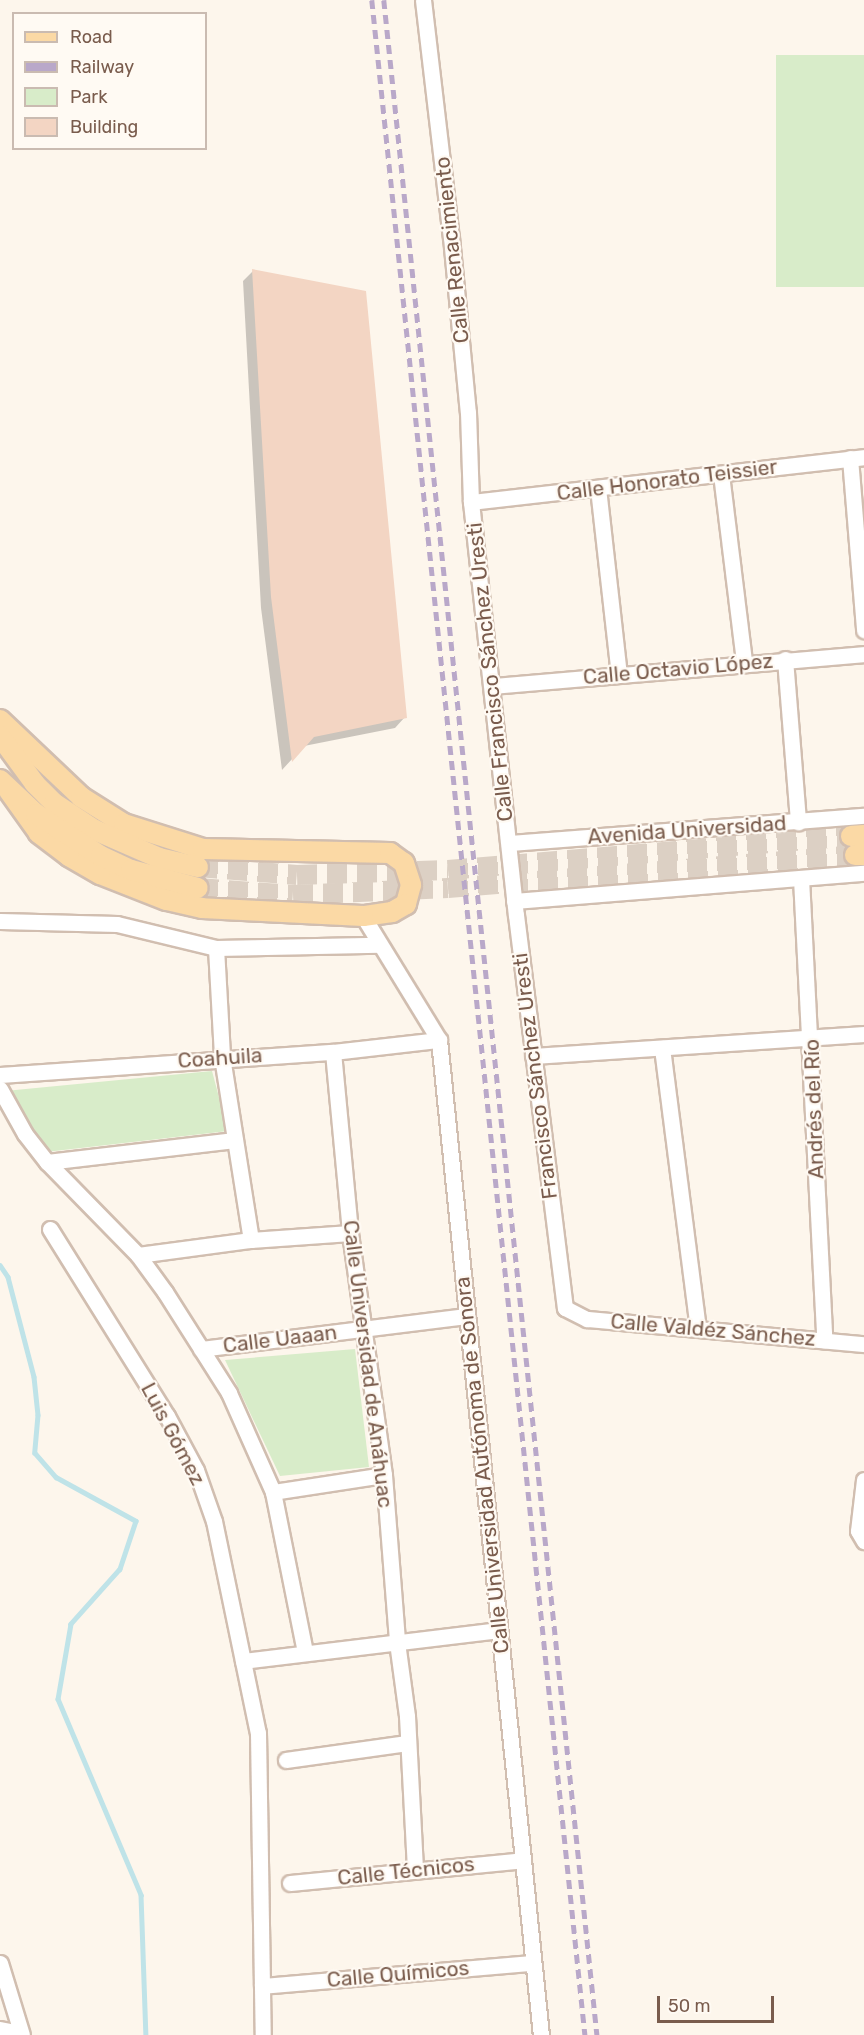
<!DOCTYPE html>
<html>
<head>
<meta charset="utf-8">
<style>
  body { margin:0 }
  #map { position:relative; width:864px; height:2035px; overflow:hidden; background:#fdf6ec; font-family:Rubik,sans-serif }
  div>[style] { position:absolute }
  [style*='--x'] { left:calc(var(--x)*1px); top:calc(var(--y)*1px); width:calc(var(--w)*1px); rotate:calc(var(--a)*1deg) }
  .green>* { inset:0; background:#d8ecc9; transform-origin:0 0 }
  .shadow>* { inset:0; background:#0003 }
  .stream>* { height:4.5px; margin:-2.25px; padding:0 2.25px; transform-origin:2.25px; border-radius:2.25px; background:#bfe3e8 }
  .building>* { inset:0; background:#f3d5c3 }
  .major-tunnel>* { height:20px; margin-top:-10px; transform-origin:0; background:repeating-linear-gradient(90deg,#dcd0c4 0 20px,transparent 0 30px) }
  .roads { filter:drop-shadow(2px 0 #d1beb0) drop-shadow(-2px 0 #d1beb0) drop-shadow(0 2px #d1beb0) drop-shadow(0 -2px #d1beb0) }
  .minor>* { height:15px; margin:-7.5px; padding:0 7.5px; transform-origin:7.5px; border-radius:7.5px; background:#fff }
  .major>* { height:20px; margin:-10px; padding:0 10px; transform-origin:10px; border-radius:10px; background:#fbd9a5 }
  .rail>* { height:4.5px; margin-top:-2.25px; transform-origin:0; background:repeating-linear-gradient(90deg,#b9a8c9 0 9px,transparent 0 15px) }
  span { translate:-50% -50%; white-space:nowrap; text-align:center; line-height:1.15; -webkit-text-stroke:4.5px #fffaf3; paint-order:stroke }
  .street-label { font-size:21px; color:#7a5c4d }
  .legend { position:absolute; left:12px; top:12px; width:195px; height:138px; box-sizing:border-box; background:#fffaf3; border:2px solid #cabbb1; margin:0; padding:8px 10px; list-style:none; font-size:18px; color:#7a5c4d }
  .legend li { display:flex; align-items:center; gap:12px; height:30px }
  .legend b { width:30px; border:2px solid #cabbb1 }
  .scale { position:absolute; left:657px; top:1996px; width:117px; height:27px; box-sizing:border-box; border:3px solid #7a5c4d; border-top:0; padding-left:8px; font-size:18px; line-height:21px; white-space:nowrap; color:#7a5c4d; -webkit-text-stroke:4px #fffaf3; paint-order:stroke }
</style>
</head>
<body>
<div id="map">
  <div class="green">
    <div style="left:864px;top:55px;width:232px;height:88px;rotate:90deg"></div>
    <div style="clip-path:polygon(212px 1071px,228px 1131px,46px 1152px,5px 1091px)"></div>
    <div style="clip-path:polygon(355px 1349px,369px 1467px,280px 1476px,225px 1360px)"></div>
  </div>
  <div class="shadow">
    <div style="clip-path:polygon(253px 271px,405px 717px,395px 728px,304px 746px,282px 770px,261px 608px,243px 281px)"></div>
  </div>
  <div class="stream">
    <div style="--x:0;--y:1265;--w:14;--a:56"></div>
    <div style="--x:8;--y:1277;--w:103;--a:75.4"></div>
    <div style="--x:34;--y:1377;--w:38;--a:84"></div>
    <div style="--x:38;--y:1415;--w:38;--a:95"></div>
    <div style="--x:35;--y:1453;--w:32;--a:49"></div>
    <div style="--x:56;--y:1477;--w:91;--a:28.8"></div>
    <div style="--x:136;--y:1521;--w:51;--a:108.4"></div>
    <div style="--x:120;--y:1569;--w:74;--a:131.7"></div>
    <div style="--x:71;--y:1624;--w:76;--a:99.8"></div>
    <div style="--x:58;--y:1699;--w:213;--a:67"></div>
    <div style="--x:141;--y:1895;--w:140;--a:88"></div>
  </div>
  <div class="building">
    <div style="clip-path:polygon(252px 269px,366px 291px,407px 718px,314px 737px,292px 762px,271px 597px)"></div>
  </div>
  <div class="major-tunnel">
    <div style="--x:198;--y:867;--w:99;--a:4.6"></div>
    <div style="--x:297;--y:875;--w:151;--a:-1.9"></div>
    <div style="--x:448;--y:870;--w:404;--a:-4.8"></div>
    <div style="--x:198;--y:888;--w:95;--a:4.2"></div>
    <div style="--x:293;--y:895;--w:155;--a:-2.6"></div>
    <div style="--x:448;--y:888;--w:408;--a:-4.6"></div>
  </div>
  <div class="roads">
    <div class="minor">
      <div style="--x:423;--y:0;--w:239;--a:83.3"></div>
      <div style="--x:451;--y:237;--w:176;--a:84.5"></div>
      <div style="--x:468;--y:412;--w:90;--a:88.1"></div>
      <div style="--x:471;--y:502;--w:415;--a:83.8"></div>
      <div style="--x:516;--y:915;--w:396;--a:82.9"></div>
      <div style="--x:565;--y:1308;--w:25;--a:27"></div>
      <div style="--x:587;--y:1319;--w:278;--a:5.2"></div>
      <div style="--x:850;--y:458;--w:173;--a:85.3"></div>
      <div style="--x:721;--y:474;--w:189;--a:83"></div>
      <div style="--x:598;--y:488;--w:187;--a:83.6"></div>
      <div style="--x:471;--y:502;--w:396;--a:-6.5"></div>
      <div style="--x:785;--y:659;--w:164;--a:85.4"></div>
      <div style="--x:493;--y:686;--w:372;--a:-4.9"></div>
      <div style="--x:510;--y:843;--w:355;--a:-4.4"></div>
      <div style="--x:801;--y:878;--w:463;--a:87.1"></div>
      <div style="--x:514;--y:901;--w:351;--a:-4.6"></div>
      <div style="--x:363;--y:916;--w:145;--a:58.5"></div>
      <div style="--x:439;--y:1040;--w:1000;--a:84.15"></div>
      <div style="--x:0;--y:921;--w:117;--a:1.5"></div>
      <div style="--x:117;--y:924;--w:102;--a:13.6"></div>
      <div style="--x:216;--y:948;--w:163;--a:-1.1"></div>
      <div style="--x:216;--y:948;--w:109;--a:86.8"></div>
      <div style="--x:222;--y:1057;--w:185;--a:81"></div>
      <div style="--x:662;--y:1048;--w:283;--a:82.7"></div>
      <div style="--x:333;--y:1052;--w:182;--a:84.6"></div>
      <div style="--x:350;--y:1233;--w:244;--a:82"></div>
      <div style="--x:384;--y:1475;--w:168;--a:85.5"></div>
      <div style="--x:397;--y:1642;--w:75;--a:82.3"></div>
      <div style="--x:407;--y:1716;--w:154;--a:87"></div>
      <div style="--x:533;--y:1056;--w:332;--a:-3.8"></div>
      <div style="--x:0;--y:1075;--w:334;--a:-4"></div>
      <div style="--x:333;--y:1052;--w:107;--a:-6.5"></div>
      <div style="--x:0;--y:1089;--w:51;--a:60.9"></div>
      <div style="--x:25;--y:1134;--w:36;--a:52"></div>
      <div style="--x:47;--y:1162;--w:130;--a:45.6"></div>
      <div style="--x:138;--y:1255;--w:46;--a:53.9"></div>
      <div style="--x:165;--y:1292;--w:120;--a:57.6"></div>
      <div style="--x:229;--y:1393;--w:108;--a:66"></div>
      <div style="--x:273;--y:1492;--w:163;--a:78.7"></div>
      <div style="--x:47;--y:1162;--w:189;--a:-6.7"></div>
      <div style="--x:50;--y:1229;--w:221;--a:58"></div>
      <div style="--x:167;--y:1416;--w:61;--a:61.8"></div>
      <div style="--x:196;--y:1470;--w:54;--a:70.6"></div>
      <div style="--x:214;--y:1521;--w:217;--a:78.3"></div>
      <div style="--x:258;--y:1733;--w:302;--a:89.1"></div>
      <div style="--x:138;--y:1255;--w:114;--a:-7.6"></div>
      <div style="--x:251;--y:1240;--w:99;--a:-4"></div>
      <div style="--x:201;--y:1349;--w:268;--a:-7.1"></div>
      <div style="--x:864;--y:1480;--w:51;--a:96.7"></div>
      <div style="--x:858;--y:1531;--w:12;--a:59"></div>
      <div style="--x:273;--y:1492;--w:112;--a:-8.7"></div>
      <div style="--x:243;--y:1661;--w:257;--a:-6.9"></div>
      <div style="--x:286;--y:1760;--w:122;--a:-8"></div>
      <div style="--x:290;--y:1883;--w:234;--a:-5.6"></div>
      <div style="--x:0;--y:1963;--w:75;--a:73"></div>
      <div style="--x:262;--y:1986;--w:272;--a:-4.9"></div>
      <div style="--x:0;--y:2029;--w:21;--a:11"></div>
    </div>
    <div class="major">
      <div style="--x:0;--y:720;--w:112;--a:43.5"></div>
      <div style="--x:81;--y:797;--w:51;--a:32.1"></div>
      <div style="--x:124;--y:824;--w:83;--a:17.6"></div>
      <div style="--x:203;--y:849;--w:187;--a:1.2"></div>
      <div style="--x:390;--y:853;--w:17;--a:36"></div>
      <div style="--x:404;--y:863;--w:23;--a:72"></div>
      <div style="--x:411;--y:885;--w:20;--a:105"></div>
      <div style="--x:406;--y:904;--w:16;--a:150"></div>
      <div style="--x:392;--y:912;--w:29;--a:172"></div>
      <div style="--x:363;--y:916;--w:161;--a:-177.2"></div>
      <div style="--x:202;--y:908;--w:37;--a:-167"></div>
      <div style="--x:166;--y:900;--w:71;--a:-158.5"></div>
      <div style="--x:100;--y:874;--w:36;--a:-150"></div>
      <div style="--x:69;--y:856;--w:38;--a:-143"></div>
      <div style="--x:39;--y:833;--w:52;--a:-125.5"></div>
      <div style="--x:0;--y:736;--w:59;--a:53.9"></div>
      <div style="--x:35;--y:784;--w:27;--a:45"></div>
      <div style="--x:54;--y:803;--w:49;--a:33.4"></div>
      <div style="--x:95;--y:830;--w:70;--a:23.6"></div>
      <div style="--x:159;--y:858;--w:40;--a:13"></div>
      <div style="--x:0;--y:780;--w:50;--a:43.4"></div>
      <div style="--x:36;--y:814;--w:77;--a:32.9"></div>
      <div style="--x:101;--y:856;--w:33;--a:25"></div>
      <div style="--x:131;--y:870;--w:69;--a:15"></div>
      <div style="--x:851;--y:836;--w:13;--a:-4"></div>
      <div style="--x:855;--y:855;--w:9;--a:0"></div>
    </div>
  </div>
  <div class="rail">
    <div style="--x:372;--y:0;--w:2046;--a:84.02"></div>
    <div style="--x:384;--y:0;--w:2046;--a:84.02"></div>
  </div>
  <div class="street-label">
    <span style="left:452px;top:250px;rotate:-96deg">Calle Renacimiento</span>
    <span style="left:667px;top:480px;rotate:-7deg">Calle Honorato Teissier</span>
    <span style="left:678px;top:669px;rotate:-5deg">Calle Octavio López</span>
    <span style="left:490px;top:672px;rotate:-96deg">Calle Francisco Sánchez Uresti</span>
    <span style="left:687px;top:830px;rotate:-4deg">Avenida Universidad</span>
    <span style="left:220px;top:1058px;rotate:-4deg">Coahuila</span>
    <span style="left:535px;top:1076px;rotate:-97deg">Francisco Sánchez Uresti</span>
    <span style="left:814px;top:1109px;rotate:-92deg">Andrés del Río</span>
    <span style="left:713px;top:1330px;rotate:5deg">Calle Valdéz Sánchez</span>
    <span style="left:280px;top:1339px;rotate:-7deg">Calle Uaaan</span>
    <span style="left:368px;top:1364px;rotate:83deg">Calle Universidad de Anáhuac</span>
    <span style="left:173px;top:1434px;rotate:62deg">Luis Gómez</span>
    <span style="left:482px;top:1465px;rotate:-96deg">Calle Universidad Autónoma de Sonora</span>
    <span style="left:406px;top:1871px;rotate:-6deg">Calle Técnicos</span>
    <span style="left:398px;top:1974px;rotate:-5deg">Calle Químicos</span>
  </div>
  <ul class="legend">
  <li><b style="height:8px;background:#fbd9a5"></b>Road</li>
  <li><b style="height:8px;background:#b9a8c9"></b>Railway</li>
  <li><b style="height:16px;background:#d8ecc9"></b>Park</li>
  <li><b style="height:16px;background:#f3d5c3"></b>Building</li>
  </ul>
  <div class="scale">50 m</div>
</div>
</body>
</html>
